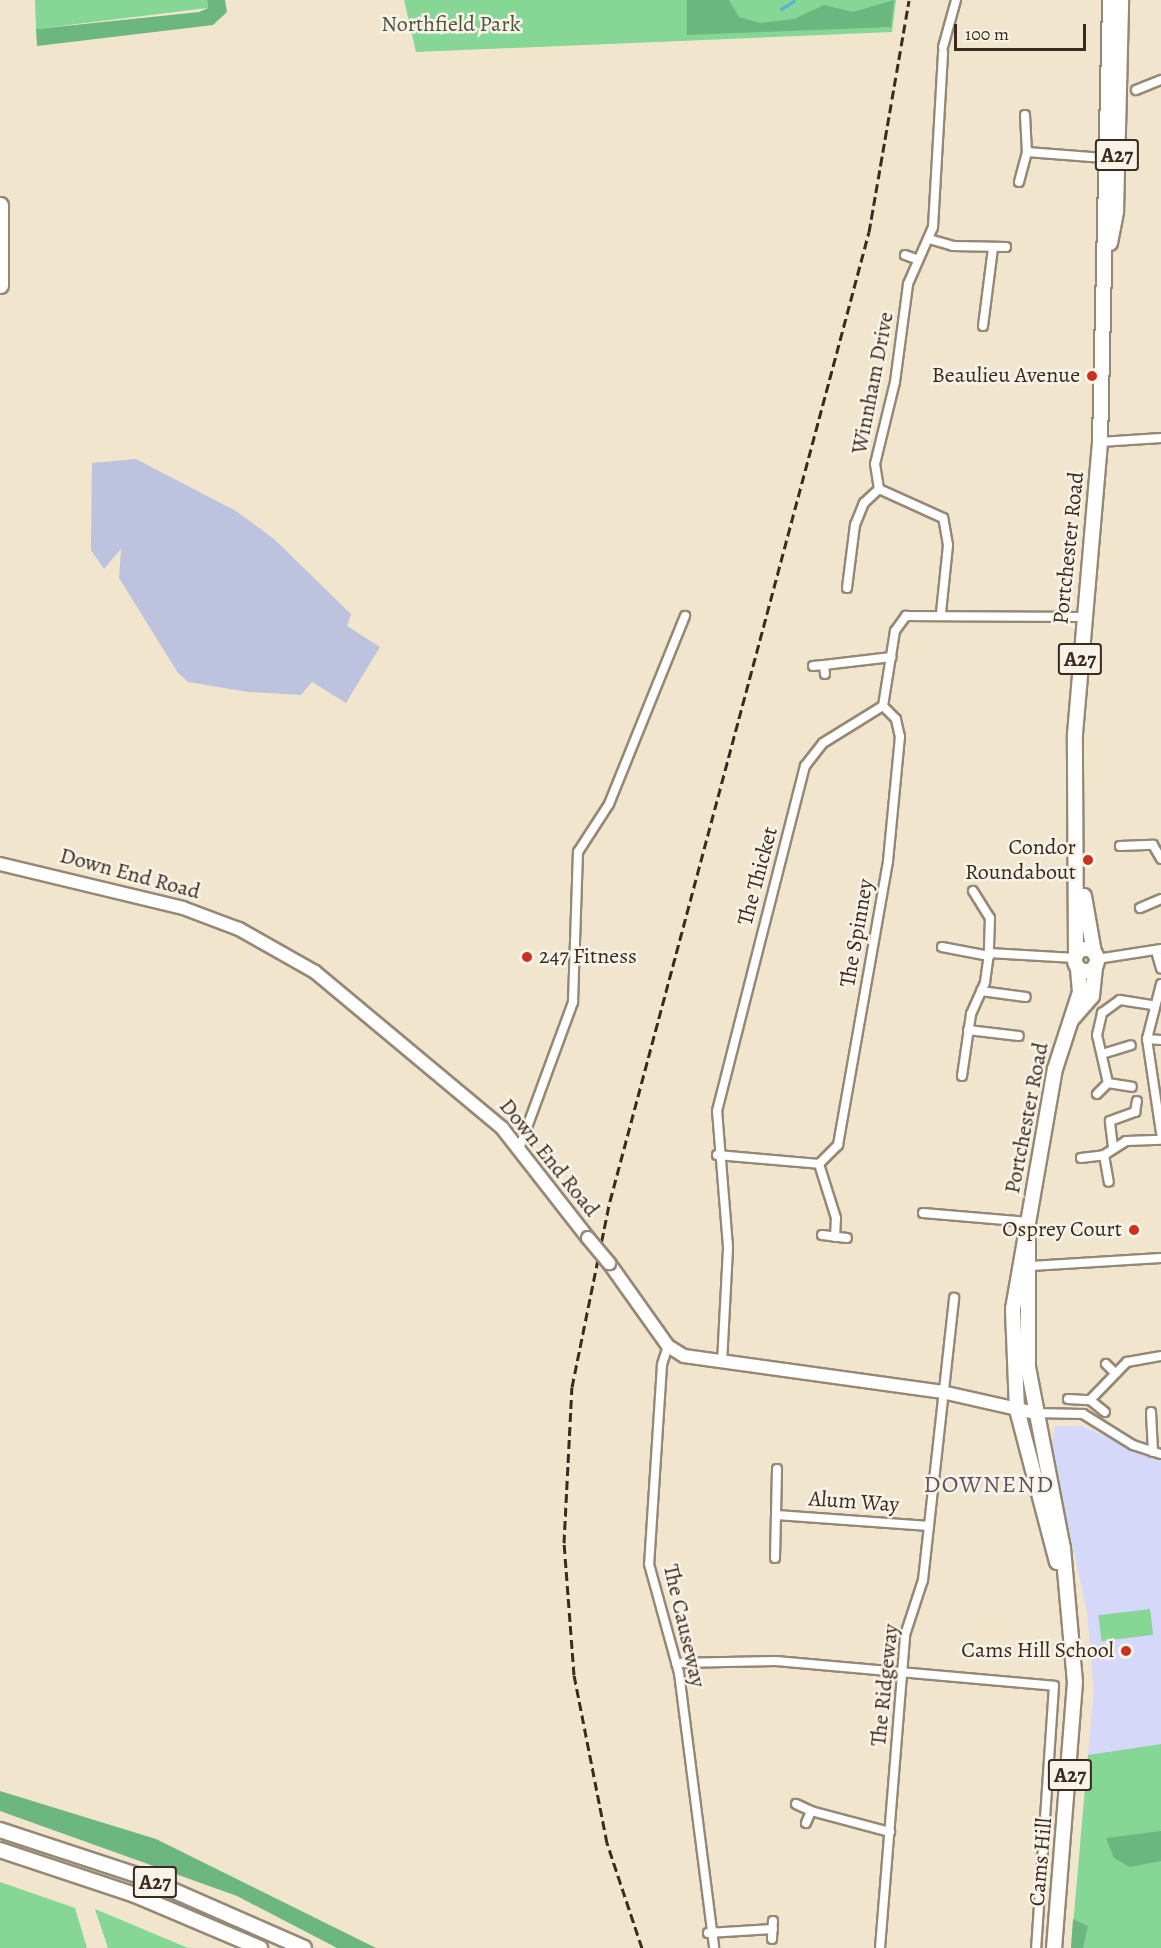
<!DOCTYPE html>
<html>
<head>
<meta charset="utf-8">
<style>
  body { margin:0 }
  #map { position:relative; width:1161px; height:1948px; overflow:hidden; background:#f1e6cd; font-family:Alegreya,serif }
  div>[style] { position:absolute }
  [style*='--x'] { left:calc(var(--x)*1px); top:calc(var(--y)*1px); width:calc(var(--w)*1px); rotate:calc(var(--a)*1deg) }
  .built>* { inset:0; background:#d5d8f9 }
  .industrial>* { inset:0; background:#bdc3de }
  .green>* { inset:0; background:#86d696; transform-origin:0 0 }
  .forest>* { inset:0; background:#6cb77f }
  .stream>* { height:3px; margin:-1.5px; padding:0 1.5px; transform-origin:1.5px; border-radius:1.5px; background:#52b2d0 }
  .roads { filter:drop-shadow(2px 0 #968876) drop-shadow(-2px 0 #968876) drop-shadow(0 2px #968876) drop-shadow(0 -2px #968876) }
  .street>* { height:8px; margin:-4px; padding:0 4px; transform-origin:4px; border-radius:4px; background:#fff }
  .secondary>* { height:12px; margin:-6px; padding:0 6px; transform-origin:6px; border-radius:6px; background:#fff }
  .primary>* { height:14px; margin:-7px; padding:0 7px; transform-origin:7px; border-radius:7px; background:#fff }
  .primary>.ring { margin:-7px; padding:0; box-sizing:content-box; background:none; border:14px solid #fff; border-radius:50% }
  .highway>* { height:15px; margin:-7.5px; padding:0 7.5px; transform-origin:7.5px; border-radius:7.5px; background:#fff }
  .rail>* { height:3px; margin-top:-1.5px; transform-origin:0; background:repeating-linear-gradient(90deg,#3b2a1e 0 9px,transparent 0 13.5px) }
  .bridges { filter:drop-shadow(2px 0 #968876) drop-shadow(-2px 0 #968876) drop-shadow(0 2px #968876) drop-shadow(0 -2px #968876) }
  .secondary-bridge>* { height:12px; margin:-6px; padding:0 6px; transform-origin:6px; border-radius:6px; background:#fff }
  .dots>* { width:16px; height:16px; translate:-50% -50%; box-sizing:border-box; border:3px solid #f7f3e8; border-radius:50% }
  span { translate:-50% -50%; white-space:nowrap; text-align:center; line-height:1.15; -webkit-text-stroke:5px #f7f3e8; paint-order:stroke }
  .shield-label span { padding:2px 4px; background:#f7f3e8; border:2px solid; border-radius:4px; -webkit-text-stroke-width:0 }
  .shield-label { font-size:21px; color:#3b2a1e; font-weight:700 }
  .park-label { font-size:22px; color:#4e553c }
  .poi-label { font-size:22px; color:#3b2a1e }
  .right { translate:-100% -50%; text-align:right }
  .left { translate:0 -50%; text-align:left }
  .street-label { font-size:22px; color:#3b2a1e }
  .neighbourhood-label { font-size:24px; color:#625160; letter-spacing:1.5px }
  .scale { position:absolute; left:954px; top:24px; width:132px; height:27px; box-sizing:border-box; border:3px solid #3b2a1e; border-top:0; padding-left:8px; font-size:18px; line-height:21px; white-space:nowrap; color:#3b2a1e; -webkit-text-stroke:4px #f7f3e8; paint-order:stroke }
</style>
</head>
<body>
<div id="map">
  <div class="built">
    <div style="clip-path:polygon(1055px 1426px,1082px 1426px,1161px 1460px,1161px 1831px,1080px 1840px,1094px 1690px,1087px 1612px,1051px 1448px)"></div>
  </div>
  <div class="industrial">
    <div style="clip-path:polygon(136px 459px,236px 511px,274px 539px,351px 614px,347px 626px,380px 647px,346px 703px,312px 682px,301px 695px,248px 692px,188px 682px,178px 673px,119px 578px,121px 549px,104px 569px,91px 550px,92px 463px)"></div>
  </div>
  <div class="green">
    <div style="clip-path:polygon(35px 0,207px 0,208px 8px,36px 29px)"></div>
    <div style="clip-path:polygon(404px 0,896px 0,892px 32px,416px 52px)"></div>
    <div style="left:1150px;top:1609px;width:26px;height:52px;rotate:83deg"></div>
    <div style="clip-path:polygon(1161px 1744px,1161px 1948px,1071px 1948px,1088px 1755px)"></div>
    <div style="clip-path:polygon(0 1882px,75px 1908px,87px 1948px,0 1948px)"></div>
    <div style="clip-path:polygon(95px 1909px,188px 1948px,108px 1948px)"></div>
  </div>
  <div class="forest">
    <div style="clip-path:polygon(207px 0,225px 0,227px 12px,213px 25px,37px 46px,36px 29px,199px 12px,208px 8px)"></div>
    <div style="clip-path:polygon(687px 0,729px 0,739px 17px,760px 23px,794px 19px,824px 5px,853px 12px,894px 0,891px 27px,687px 35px)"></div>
    <div style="clip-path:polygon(0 1791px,156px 1839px,376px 1948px,337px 1948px,237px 1896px,0 1811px)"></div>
    <div style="clip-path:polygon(1161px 1831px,1161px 1861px,1130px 1867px,1114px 1858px,1106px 1838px)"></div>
    <div style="clip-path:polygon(1073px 1919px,1088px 1926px,1083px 1948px,1071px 1948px)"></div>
  </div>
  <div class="stream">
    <div style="--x:781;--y:9;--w:15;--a:-32"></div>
  </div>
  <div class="roads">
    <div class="street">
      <div style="--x:943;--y:47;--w:49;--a:-74.5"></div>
      <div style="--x:1136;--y:90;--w:27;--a:-22"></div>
      <div style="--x:1025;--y:115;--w:37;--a:87"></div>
      <div style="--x:1019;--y:182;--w:31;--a:-75"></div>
      <div style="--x:1027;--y:152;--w:77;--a:4.5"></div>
      <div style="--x:929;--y:239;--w:25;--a:16"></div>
      <div style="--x:953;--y:246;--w:53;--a:1.1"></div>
      <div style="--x:905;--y:255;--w:12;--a:20"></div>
      <div style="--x:983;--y:326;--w:79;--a:-82.7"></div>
      <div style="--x:1100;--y:442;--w:61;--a:-3.8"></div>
      <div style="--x:847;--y:588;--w:64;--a:-82.8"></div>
      <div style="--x:855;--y:525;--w:24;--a:-68"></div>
      <div style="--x:864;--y:503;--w:21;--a:-43"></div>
      <div style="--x:941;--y:613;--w:68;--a:-84.1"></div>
      <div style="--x:948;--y:545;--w:27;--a:-100"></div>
      <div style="--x:943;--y:518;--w:70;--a:-155.6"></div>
      <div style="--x:879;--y:489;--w:25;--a:-99"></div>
      <div style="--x:875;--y:464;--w:84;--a:-76.3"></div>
      <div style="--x:895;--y:382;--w:99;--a:-82.4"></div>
      <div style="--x:908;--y:284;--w:62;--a:-66.3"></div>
      <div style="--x:933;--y:227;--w:175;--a:-86.7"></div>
      <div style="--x:813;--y:666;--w:11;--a:-5"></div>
      <div style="--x:825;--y:674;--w:9;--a:-96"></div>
      <div style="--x:824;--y:665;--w:68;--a:-6.7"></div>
      <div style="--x:1120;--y:846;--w:33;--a:-2"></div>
      <div style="--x:1153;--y:845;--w:16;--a:60"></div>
      <div style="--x:973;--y:891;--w:32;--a:58"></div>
      <div style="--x:990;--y:918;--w:35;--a:92"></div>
      <div style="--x:1140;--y:908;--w:23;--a:-23"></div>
      <div style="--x:942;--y:947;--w:48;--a:10.8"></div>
      <div style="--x:1156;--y:951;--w:18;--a:74"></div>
      <div style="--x:1097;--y:959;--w:65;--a:-8.9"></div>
      <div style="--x:1161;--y:984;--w:57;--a:104.3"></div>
      <div style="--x:1147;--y:1039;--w:95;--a:81.5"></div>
      <div style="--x:981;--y:991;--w:45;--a:7.6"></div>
      <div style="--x:968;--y:1030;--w:51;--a:6.7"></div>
      <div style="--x:1147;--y:1039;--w:14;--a:4"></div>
      <div style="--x:1102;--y:1054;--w:30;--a:-17"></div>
      <div style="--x:962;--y:1076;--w:63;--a:-81.7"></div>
      <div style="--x:971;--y:1014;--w:35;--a:-66"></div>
      <div style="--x:985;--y:982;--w:29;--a:-82"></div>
      <div style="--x:989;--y:953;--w:86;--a:3.3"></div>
      <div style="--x:1108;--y:1083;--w:49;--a:-102.9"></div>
      <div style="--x:1097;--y:1035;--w:23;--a:-77"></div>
      <div style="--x:1102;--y:1013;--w:22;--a:-36"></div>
      <div style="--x:1120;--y:1000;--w:33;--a:9"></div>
      <div style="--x:1097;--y:1094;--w:16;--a:-45"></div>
      <div style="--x:1108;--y:1083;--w:24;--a:9"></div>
      <div style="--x:1113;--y:1147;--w:26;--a:-97"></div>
      <div style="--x:1110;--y:1121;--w:27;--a:-20"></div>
      <div style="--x:1135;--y:1112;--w:11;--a:-80"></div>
      <div style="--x:519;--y:1149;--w:157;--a:-69.8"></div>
      <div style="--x:573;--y:1002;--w:150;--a:-88.1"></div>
      <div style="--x:578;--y:852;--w:57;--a:-57.1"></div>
      <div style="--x:609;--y:804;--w:203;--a:-68"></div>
      <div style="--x:717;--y:1155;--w:102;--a:5"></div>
      <div style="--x:1104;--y:1155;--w:27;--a:80"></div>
      <div style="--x:1081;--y:1158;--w:23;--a:-7"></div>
      <div style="--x:1104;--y:1155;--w:26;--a:-32"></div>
      <div style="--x:1126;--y:1141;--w:35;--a:-2"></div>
      <div style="--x:923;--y:1213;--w:106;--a:4.9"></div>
      <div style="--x:822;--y:1235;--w:25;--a:7"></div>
      <div style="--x:835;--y:1237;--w:19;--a:-87"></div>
      <div style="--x:836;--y:1218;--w:57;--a:-107.5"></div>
      <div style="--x:819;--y:1164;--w:27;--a:-45"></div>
      <div style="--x:838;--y:1145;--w:288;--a:-80"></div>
      <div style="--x:888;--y:861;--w:125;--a:-84.5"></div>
      <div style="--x:900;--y:737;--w:18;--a:-103"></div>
      <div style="--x:896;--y:719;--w:18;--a:-135"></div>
      <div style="--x:1031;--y:1266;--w:130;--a:-3.5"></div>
      <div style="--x:668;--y:1346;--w:20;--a:108"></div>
      <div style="--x:662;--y:1365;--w:199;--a:93.7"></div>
      <div style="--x:649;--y:1564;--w:113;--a:74.6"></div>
      <div style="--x:679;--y:1673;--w:277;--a:82.7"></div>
      <div style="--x:722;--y:1363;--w:116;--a:-87"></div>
      <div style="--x:728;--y:1247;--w:136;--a:-94.6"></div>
      <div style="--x:717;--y:1111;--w:356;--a:-75.7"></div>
      <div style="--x:805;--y:766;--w:29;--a:-52"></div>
      <div style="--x:823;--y:743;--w:70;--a:-31.7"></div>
      <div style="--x:883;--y:706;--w:76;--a:-80.9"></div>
      <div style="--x:895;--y:631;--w:19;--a:-54"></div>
      <div style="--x:906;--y:616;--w:177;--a:0.3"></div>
      <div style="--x:1106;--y:1364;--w:11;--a:45"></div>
      <div style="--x:1068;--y:1399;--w:22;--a:3"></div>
      <div style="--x:1090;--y:1400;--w:19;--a:39"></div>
      <div style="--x:1090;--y:1400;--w:53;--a:-45.8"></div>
      <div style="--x:1127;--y:1362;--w:35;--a:-10"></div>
      <div style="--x:1151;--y:1412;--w:40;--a:87.1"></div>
      <div style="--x:1035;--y:1413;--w:48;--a:1.2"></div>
      <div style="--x:1083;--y:1414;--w:59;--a:31.8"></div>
      <div style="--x:1133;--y:1445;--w:29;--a:18"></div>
      <div style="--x:777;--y:1515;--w:152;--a:4.1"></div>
      <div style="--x:775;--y:1558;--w:89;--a:-88.7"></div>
      <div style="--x:676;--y:1663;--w:100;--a:-1.1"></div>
      <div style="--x:776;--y:1661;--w:279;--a:5.1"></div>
      <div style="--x:1054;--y:1686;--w:263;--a:93.9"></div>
      <div style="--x:796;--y:1804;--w:17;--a:25"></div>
      <div style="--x:806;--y:1823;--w:13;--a:-67"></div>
      <div style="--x:811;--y:1811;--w:82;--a:14.9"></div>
      <div style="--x:708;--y:1933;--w:65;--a:-3.5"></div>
      <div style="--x:772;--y:1939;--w:18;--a:-87"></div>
      <div style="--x:880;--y:1948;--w:314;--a:-85.4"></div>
      <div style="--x:905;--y:1635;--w:58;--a:-71.9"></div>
      <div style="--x:923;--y:1580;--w:284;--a:-83.7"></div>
    </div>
    <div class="secondary">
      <div style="--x:0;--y:864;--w:188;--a:13.5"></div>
      <div style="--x:183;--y:908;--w:60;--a:20.6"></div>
      <div style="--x:239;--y:929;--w:87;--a:29.5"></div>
      <div style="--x:315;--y:972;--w:244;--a:39.8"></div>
      <div style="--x:502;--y:1128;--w:140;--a:52"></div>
      <div style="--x:609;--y:1263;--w:102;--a:54.6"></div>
      <div style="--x:668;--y:1346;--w:19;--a:32"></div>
      <div style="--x:684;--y:1356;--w:260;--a:7.9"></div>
      <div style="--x:942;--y:1392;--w:95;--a:12.7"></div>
    </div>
    <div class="primary">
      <div style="--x:1110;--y:243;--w:33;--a:-79"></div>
      <div style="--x:1116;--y:211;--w:211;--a:-88.6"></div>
      <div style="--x:1084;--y:896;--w:58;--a:80"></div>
      <div class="ring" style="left:1075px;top:949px;width:8px;height:8px"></div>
      <div style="--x:1076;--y:955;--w:221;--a:-90.3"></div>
      <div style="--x:1075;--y:734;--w:293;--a:-85.1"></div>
      <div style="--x:1100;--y:442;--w:442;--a:-88.7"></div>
      <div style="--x:1073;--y:1018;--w:29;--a:-49"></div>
      <div style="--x:1092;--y:996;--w:31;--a:-84"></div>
      <div style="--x:1028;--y:1227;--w:140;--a:90"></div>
      <div style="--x:1028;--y:1367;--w:184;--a:79.1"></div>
      <div style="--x:1063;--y:1548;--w:135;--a:84.9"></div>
      <div style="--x:1075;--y:1682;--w:267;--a:94.5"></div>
      <div style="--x:1057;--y:1562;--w:157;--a:-104.7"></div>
      <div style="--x:1017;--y:1410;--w:101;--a:-92.3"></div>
      <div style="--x:1013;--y:1309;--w:244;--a:-80.1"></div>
      <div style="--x:1055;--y:1069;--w:81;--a:-72"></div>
      <div style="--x:1080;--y:992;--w:25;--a:-95"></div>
      <div style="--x:0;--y:1830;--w:147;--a:18.2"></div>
      <div style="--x:140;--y:1876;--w:179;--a:23.7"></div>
      <div style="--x:0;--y:1850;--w:142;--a:18.4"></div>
      <div style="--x:135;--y:1895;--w:136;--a:23"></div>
    </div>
    <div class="highway">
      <div style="--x:0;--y:205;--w:80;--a:90"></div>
    </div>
  </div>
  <div class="rail">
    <div style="--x:642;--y:1948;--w:111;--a:-108.4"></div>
    <div style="--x:607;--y:1843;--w:171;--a:-101.1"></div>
    <div style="--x:574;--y:1675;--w:132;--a:-94.3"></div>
    <div style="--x:564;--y:1543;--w:156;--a:-87.1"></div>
    <div style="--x:572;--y:1387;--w:190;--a:-78.5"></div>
    <div style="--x:610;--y:1201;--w:1003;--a:-75.04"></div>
    <div style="--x:869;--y:232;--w:235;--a:-80.2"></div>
  </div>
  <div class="bridges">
    <div class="secondary-bridge">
      <div style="--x:588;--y:1238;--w:33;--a:50"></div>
    </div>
  </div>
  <div class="dots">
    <div style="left:1092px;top:376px;background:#c8321e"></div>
    <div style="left:1088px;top:860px;background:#c8321e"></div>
    <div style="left:527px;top:957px;background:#c8321e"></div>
    <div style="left:1134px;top:1230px;background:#c8321e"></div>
    <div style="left:1126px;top:1651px;background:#c8321e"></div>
  </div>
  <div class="shield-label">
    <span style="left:1117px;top:155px">A27</span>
    <span style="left:1080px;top:659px">A27</span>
    <span style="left:1070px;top:1775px">A27</span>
    <span style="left:155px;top:1882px">A27</span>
  </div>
  <div class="park-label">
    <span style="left:451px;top:25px">Northfield Park</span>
  </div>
  <div class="poi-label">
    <span class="right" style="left:1080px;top:376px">Beaulieu Avenue</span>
    <span class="right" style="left:1076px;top:860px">Condor<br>Roundabout</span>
    <span class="left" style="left:539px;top:957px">247 Fitness</span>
    <span class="right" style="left:1122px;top:1230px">Osprey Court</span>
    <span class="right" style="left:1114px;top:1651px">Cams Hill School</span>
  </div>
  <div class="street-label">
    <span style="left:873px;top:383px;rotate:-79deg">Winnham Drive</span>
    <span style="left:1069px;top:548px;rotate:-84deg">Portchester Road</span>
    <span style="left:130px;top:874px;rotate:15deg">Down End Road</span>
    <span style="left:758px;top:876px;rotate:-75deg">The Thicket</span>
    <span style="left:857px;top:933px;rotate:-80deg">The Spinney</span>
    <span style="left:1027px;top:1118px;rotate:-79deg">Portchester Road</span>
    <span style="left:549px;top:1158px;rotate:51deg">Down End Road</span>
    <span style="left:854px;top:1502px;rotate:4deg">Alum Way</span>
    <span style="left:684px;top:1626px;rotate:77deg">The Causeway</span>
    <span style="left:885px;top:1685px;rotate:-84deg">The Ridgeway</span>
    <span style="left:1041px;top:1862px;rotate:-85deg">Cams Hill</span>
  </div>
  <div class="neighbourhood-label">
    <span style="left:989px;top:1485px">DOWNEND</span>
  </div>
  <div class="scale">100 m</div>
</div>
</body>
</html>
